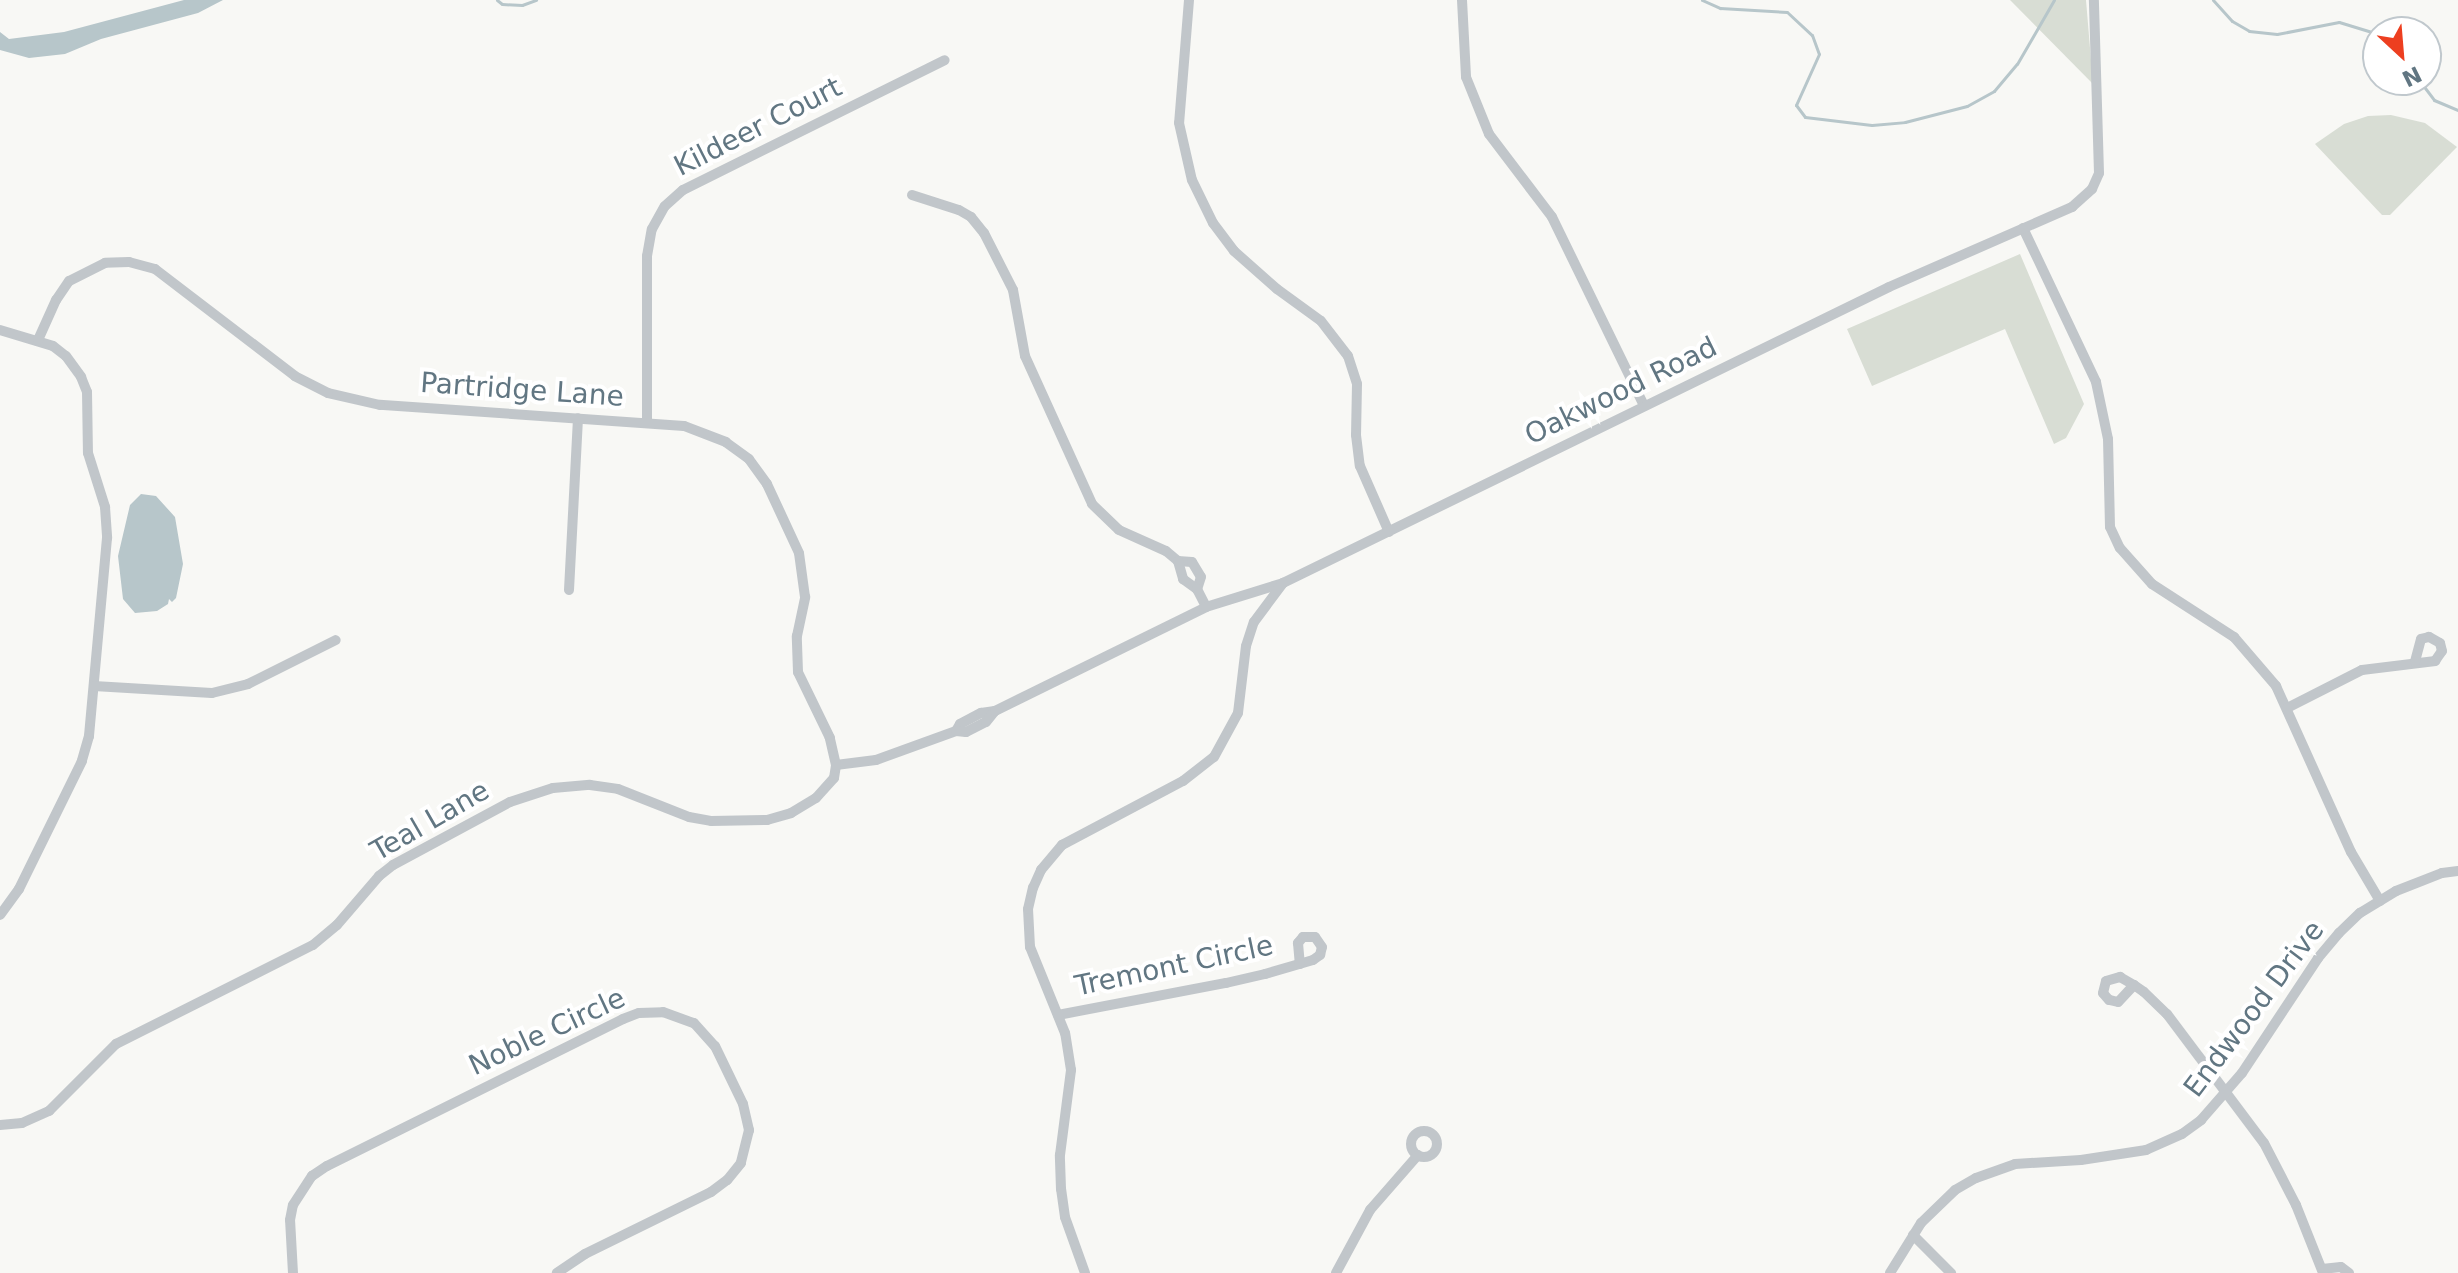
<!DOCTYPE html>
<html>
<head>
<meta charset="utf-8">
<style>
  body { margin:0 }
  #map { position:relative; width:2458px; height:1273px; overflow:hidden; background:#f8f8f5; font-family:"DejaVu Sans",sans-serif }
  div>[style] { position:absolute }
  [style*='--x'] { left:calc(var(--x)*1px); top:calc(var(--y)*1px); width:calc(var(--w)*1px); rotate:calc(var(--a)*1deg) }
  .green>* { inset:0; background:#d8ddd4 }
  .water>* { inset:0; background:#b7c6ca }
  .stream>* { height:3px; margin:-1.5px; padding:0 1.5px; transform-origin:1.5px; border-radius:1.5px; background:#b7c6ca }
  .minor>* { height:10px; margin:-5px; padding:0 5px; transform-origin:5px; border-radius:5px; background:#c1c6ca }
  .minor>.ring { margin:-5px; padding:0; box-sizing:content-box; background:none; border:10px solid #c1c6ca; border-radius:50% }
  span { translate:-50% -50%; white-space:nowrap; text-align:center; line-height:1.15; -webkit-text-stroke:8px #fff; paint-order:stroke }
  .street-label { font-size:28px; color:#617682 }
  .north { position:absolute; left:2362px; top:16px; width:80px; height:80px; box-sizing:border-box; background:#fff; border:2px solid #c0c8cd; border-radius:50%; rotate:154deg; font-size:22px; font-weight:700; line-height:32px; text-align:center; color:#617682 }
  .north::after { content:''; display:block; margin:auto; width:28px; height:36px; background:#ed3f20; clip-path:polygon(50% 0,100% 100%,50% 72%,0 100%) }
</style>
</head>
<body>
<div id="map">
  <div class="green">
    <div style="clip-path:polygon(2010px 0,2086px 0,2093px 84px)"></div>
    <div style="clip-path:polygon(2391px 115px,2425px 123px,2457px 147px,2390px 215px,2382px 215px,2315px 144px,2344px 124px,2368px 116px)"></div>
    <div style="clip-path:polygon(2020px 254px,2084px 404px,2066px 438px,2054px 444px,2005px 329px,1872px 386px,1847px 329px)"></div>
  </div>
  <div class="water">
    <div style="clip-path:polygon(184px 0,223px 0,198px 13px,101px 39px,65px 54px,29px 58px,0 50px,0 32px,9px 39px,64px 32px)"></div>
    <div style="clip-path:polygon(141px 494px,156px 496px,175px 517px,183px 564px,176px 598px,172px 602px,169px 599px,168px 604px,157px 611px,135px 613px,123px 599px,118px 556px,130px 505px)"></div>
  </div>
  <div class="stream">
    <div style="--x:497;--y:0;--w:6;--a:39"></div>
    <div style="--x:502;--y:4;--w:20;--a:3"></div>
    <div style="--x:522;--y:5;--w:15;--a:-20"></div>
    <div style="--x:1702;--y:0;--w:20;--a:24"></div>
    <div style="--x:1720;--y:8;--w:67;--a:3.4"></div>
    <div style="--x:1787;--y:12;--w:34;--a:43"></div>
    <div style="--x:1812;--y:35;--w:20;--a:70"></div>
    <div style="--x:1819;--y:54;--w:56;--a:114.3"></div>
    <div style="--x:1796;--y:105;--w:15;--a:53"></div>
    <div style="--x:1805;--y:117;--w:67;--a:6.8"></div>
    <div style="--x:1872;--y:125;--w:33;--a:-5"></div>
    <div style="--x:1905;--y:122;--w:64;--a:-14.5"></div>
    <div style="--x:1967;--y:106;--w:31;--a:-29"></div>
    <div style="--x:1994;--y:91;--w:35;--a:-50"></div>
    <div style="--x:2017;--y:64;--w:74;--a:-60"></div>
    <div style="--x:2213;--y:0;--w:28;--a:48"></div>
    <div style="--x:2232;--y:21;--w:20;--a:30"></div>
    <div style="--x:2249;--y:31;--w:28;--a:6"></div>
    <div style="--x:2277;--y:34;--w:63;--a:-11"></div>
    <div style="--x:2339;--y:22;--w:41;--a:17.1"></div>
    <div style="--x:2419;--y:80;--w:25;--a:53"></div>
    <div style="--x:2434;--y:100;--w:26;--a:23"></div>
  </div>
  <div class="minor">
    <div style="--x:1189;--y:0;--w:123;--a:94.6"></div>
    <div style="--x:1179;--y:123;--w:58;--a:77.2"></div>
    <div style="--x:1192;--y:180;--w:48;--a:64"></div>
    <div style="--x:1213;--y:223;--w:35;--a:53"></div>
    <div style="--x:1234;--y:251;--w:57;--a:41.5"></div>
    <div style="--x:1277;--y:289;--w:54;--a:36"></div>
    <div style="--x:1321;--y:321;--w:44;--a:52.4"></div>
    <div style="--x:1348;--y:356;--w:29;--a:72"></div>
    <div style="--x:1357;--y:384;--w:51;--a:91.1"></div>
    <div style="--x:1356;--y:435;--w:31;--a:83"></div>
    <div style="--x:1360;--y:466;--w:72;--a:66.3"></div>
    <div style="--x:1462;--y:0;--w:77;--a:87"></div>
    <div style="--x:1466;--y:77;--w:61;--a:68"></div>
    <div style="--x:1489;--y:134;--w:104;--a:52.8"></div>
    <div style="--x:1552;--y:217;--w:210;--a:64"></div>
    <div style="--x:912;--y:195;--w:49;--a:17.7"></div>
    <div style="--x:959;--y:210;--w:14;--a:30"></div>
    <div style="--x:971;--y:217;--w:21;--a:51"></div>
    <div style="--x:984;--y:233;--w:64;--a:63"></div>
    <div style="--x:1013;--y:290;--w:67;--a:79.7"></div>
    <div style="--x:1025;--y:356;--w:162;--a:65.6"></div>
    <div style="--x:1092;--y:504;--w:37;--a:44"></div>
    <div style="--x:1119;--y:530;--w:51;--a:24.1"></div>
    <div style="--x:1166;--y:551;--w:16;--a:40"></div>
    <div style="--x:1178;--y:561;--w:14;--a:4"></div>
    <div style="--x:1192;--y:562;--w:17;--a:59"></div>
    <div style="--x:1201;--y:577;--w:13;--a:108"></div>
    <div style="--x:2023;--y:228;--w:170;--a:64.6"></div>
    <div style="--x:2096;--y:382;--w:58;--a:78.1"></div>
    <div style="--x:2108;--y:439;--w:88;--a:88.7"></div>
    <div style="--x:2110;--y:527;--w:23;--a:65"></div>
    <div style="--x:2120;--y:548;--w:48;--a:48.4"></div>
    <div style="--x:2152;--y:584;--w:98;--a:32.9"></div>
    <div style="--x:2234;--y:637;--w:65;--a:49.4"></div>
    <div style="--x:2276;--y:686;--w:182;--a:65.7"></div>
    <div style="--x:2351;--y:852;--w:57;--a:59.4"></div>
    <div style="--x:0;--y:330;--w:55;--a:16.8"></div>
    <div style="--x:53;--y:346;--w:16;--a:38"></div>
    <div style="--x:66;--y:356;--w:26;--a:54"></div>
    <div style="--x:81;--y:377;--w:16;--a:68"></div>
    <div style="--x:87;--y:392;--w:61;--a:89.1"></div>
    <div style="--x:88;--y:453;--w:57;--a:72.5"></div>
    <div style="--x:105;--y:507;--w:31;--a:86"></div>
    <div style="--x:107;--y:538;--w:199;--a:95.2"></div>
    <div style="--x:89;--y:736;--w:26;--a:106"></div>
    <div style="--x:82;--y:761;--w:143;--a:116.2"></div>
    <div style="--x:19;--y:889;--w:32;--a:126"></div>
    <div style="--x:647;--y:423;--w:167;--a:-90"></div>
    <div style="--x:647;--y:256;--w:27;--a:-80"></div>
    <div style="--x:652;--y:229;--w:26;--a:-61"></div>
    <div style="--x:665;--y:206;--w:24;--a:-42"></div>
    <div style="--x:683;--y:190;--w:292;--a:-26.4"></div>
    <div style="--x:1178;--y:561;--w:19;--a:74"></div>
    <div style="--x:1183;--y:579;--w:17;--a:36"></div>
    <div style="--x:1197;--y:589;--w:20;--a:63"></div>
    <div style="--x:569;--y:590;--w:172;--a:-87"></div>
    <div style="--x:94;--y:686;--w:118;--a:3.4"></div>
    <div style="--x:212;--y:693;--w:37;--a:-14"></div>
    <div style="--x:248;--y:684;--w:98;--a:-26.6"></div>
    <div style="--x:2287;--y:708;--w:84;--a:-26.9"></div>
    <div style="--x:2362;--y:670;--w:74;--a:-7"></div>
    <div style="--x:2435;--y:661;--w:12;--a:-55"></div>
    <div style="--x:2442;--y:651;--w:8;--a:-104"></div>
    <div style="--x:2440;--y:643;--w:13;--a:-151"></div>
    <div style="--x:2429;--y:637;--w:8;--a:166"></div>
    <div style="--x:2421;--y:639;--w:23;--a:105"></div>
    <div style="--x:956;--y:731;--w:8;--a:-60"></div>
    <div style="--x:960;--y:724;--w:24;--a:-28"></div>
    <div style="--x:981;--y:713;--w:14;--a:-8"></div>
    <div style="--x:836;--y:765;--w:40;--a:-7.1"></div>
    <div style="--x:876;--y:760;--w:85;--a:-19.9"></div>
    <div style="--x:956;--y:731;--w:10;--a:6"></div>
    <div style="--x:966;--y:732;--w:22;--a:-27"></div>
    <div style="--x:986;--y:722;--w:14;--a:-51"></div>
    <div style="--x:995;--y:711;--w:235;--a:-26.2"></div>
    <div style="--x:1206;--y:607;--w:81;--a:-17.3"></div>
    <div style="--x:1283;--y:583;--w:674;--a:-26.03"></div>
    <div style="--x:1889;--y:287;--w:200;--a:-23.6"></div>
    <div style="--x:2072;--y:207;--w:27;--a:-42"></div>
    <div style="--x:2092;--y:189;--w:17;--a:-66"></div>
    <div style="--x:2099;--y:173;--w:173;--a:-91.7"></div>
    <div style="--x:2134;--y:985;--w:23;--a:133"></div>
    <div style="--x:2118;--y:1002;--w:9;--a:-167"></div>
    <div style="--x:2109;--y:1000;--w:9;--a:-131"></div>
    <div style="--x:2103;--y:993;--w:12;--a:-76"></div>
    <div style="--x:2106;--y:981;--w:15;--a:-16"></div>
    <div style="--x:2120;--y:977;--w:16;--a:30"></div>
    <div style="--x:2134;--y:985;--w:12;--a:35"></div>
    <div style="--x:2144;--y:992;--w:32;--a:44"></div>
    <div style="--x:2167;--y:1014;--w:161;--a:53.1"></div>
    <div style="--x:2264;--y:1143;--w:70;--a:62.7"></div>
    <div style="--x:2296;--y:1205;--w:73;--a:68.3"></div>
    <div style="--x:1058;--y:1015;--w:171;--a:-10.8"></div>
    <div style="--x:1226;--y:983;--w:40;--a:-13"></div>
    <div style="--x:1265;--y:974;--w:50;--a:-16.3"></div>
    <div style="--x:1313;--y:960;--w:9;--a:-36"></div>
    <div style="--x:1320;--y:955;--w:8;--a:-76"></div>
    <div style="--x:1322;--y:947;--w:12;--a:-125"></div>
    <div style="--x:1315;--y:937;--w:12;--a:180"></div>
    <div style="--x:1303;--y:937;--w:8;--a:130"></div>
    <div style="--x:1298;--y:943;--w:21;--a:85"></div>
    <div style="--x:0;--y:1125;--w:22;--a:-5"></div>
    <div style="--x:22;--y:1123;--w:30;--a:-24"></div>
    <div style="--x:49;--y:1111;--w:95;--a:-45"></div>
    <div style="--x:116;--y:1044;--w:220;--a:-26.7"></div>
    <div style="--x:313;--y:945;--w:31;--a:-40"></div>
    <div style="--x:337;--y:925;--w:65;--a:-49.4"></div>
    <div style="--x:379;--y:876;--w:18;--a:-38"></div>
    <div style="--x:393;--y:865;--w:133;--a:-28.3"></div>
    <div style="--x:510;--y:802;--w:45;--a:-18"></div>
    <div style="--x:553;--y:788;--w:37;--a:-5"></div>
    <div style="--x:590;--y:785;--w:28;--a:8"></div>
    <div style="--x:618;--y:789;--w:76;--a:21.5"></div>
    <div style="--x:689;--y:817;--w:22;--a:10"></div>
    <div style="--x:711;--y:821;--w:56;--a:-1"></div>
    <div style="--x:767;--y:820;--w:25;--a:-16"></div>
    <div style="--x:791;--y:813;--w:29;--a:-31"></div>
    <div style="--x:816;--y:798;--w:27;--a:-48"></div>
    <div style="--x:834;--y:778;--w:13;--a:-81"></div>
    <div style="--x:836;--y:765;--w:28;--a:-103"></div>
    <div style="--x:830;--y:738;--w:73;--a:-115.9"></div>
    <div style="--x:798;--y:672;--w:36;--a:-92"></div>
    <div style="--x:797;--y:636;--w:40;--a:-78"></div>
    <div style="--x:805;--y:597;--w:44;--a:-97.8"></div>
    <div style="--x:799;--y:553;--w:76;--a:-114.9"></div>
    <div style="--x:767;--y:484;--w:31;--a:-126"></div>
    <div style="--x:749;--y:459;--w:29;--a:-144"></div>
    <div style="--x:726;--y:442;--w:45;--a:-159.1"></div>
    <div style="--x:684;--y:426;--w:305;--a:-176"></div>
    <div style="--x:380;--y:405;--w:53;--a:-167"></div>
    <div style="--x:328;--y:393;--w:37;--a:-153"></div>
    <div style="--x:295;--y:376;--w:176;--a:-142.6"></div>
    <div style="--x:155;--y:269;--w:27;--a:-165"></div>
    <div style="--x:129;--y:262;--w:24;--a:178"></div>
    <div style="--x:105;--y:263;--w:40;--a:153.4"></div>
    <div style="--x:69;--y:281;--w:23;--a:124"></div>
    <div style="--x:56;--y:300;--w:44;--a:114.2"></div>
    <div class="ring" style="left:1411px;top:1131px;width:16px;height:16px"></div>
    <div style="--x:1913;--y:1235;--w:54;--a:45"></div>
    <div style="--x:2322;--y:1269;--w:19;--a:-6"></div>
    <div style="--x:2341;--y:1267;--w:10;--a:37"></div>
    <div style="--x:293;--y:1273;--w:53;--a:-93.2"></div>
    <div style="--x:290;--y:1220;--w:15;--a:-79"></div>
    <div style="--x:293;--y:1205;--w:35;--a:-57"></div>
    <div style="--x:312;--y:1176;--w:18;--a:-34"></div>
    <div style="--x:327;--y:1166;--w:330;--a:-26.4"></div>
    <div style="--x:623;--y:1019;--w:17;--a:-21"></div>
    <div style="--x:639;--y:1013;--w:24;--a:-2"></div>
    <div style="--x:663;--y:1012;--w:33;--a:20"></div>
    <div style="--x:694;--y:1023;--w:31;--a:48"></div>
    <div style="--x:715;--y:1046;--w:64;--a:64.2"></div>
    <div style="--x:743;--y:1104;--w:27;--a:77"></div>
    <div style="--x:749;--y:1130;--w:34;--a:104"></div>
    <div style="--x:741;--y:1163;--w:22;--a:129"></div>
    <div style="--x:727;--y:1180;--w:20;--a:143"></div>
    <div style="--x:711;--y:1192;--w:140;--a:153.8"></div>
    <div style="--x:585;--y:1254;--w:34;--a:146"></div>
    <div style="--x:1085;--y:1273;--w:59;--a:-109.7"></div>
    <div style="--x:1065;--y:1217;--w:28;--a:-98"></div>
    <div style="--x:1061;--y:1189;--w:34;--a:-92"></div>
    <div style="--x:1060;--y:1155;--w:86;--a:-82.6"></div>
    <div style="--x:1071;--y:1070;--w:37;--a:-99"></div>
    <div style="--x:1065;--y:1033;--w:93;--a:-112.1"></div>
    <div style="--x:1030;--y:947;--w:38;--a:-93"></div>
    <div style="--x:1028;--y:909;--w:22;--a:-77"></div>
    <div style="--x:1033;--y:888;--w:20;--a:-66"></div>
    <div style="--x:1041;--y:870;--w:33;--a:-50"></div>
    <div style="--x:1062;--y:845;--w:137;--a:-27.9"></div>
    <div style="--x:1183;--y:781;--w:39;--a:-38"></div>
    <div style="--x:1214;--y:757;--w:50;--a:-61.4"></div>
    <div style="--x:1238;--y:713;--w:67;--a:-83.2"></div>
    <div style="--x:1246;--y:646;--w:25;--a:-72"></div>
    <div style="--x:1254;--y:622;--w:49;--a:-53.4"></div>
    <div style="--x:1336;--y:1273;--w:72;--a:-61.6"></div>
    <div style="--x:1370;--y:1210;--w:73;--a:-48.9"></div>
    <div style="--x:1890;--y:1273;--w:59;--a:-58.2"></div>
    <div style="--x:1921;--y:1223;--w:47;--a:-44.1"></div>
    <div style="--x:1955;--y:1190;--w:24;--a:-30"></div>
    <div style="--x:1976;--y:1178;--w:41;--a:-19.7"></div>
    <div style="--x:2015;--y:1164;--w:66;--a:-3.5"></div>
    <div style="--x:2081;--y:1160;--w:66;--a:-8.7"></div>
    <div style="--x:2146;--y:1150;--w:39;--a:-24"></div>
    <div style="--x:2182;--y:1134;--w:24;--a:-36"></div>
    <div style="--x:2201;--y:1120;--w:62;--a:-48.9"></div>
    <div style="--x:2242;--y:1073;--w:138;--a:-56.5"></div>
    <div style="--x:2318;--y:958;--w:33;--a:-50"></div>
    <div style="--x:2339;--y:933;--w:29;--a:-44"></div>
    <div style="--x:2360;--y:913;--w:42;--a:-31.4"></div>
    <div style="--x:2396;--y:891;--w:49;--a:-21.4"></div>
    <div style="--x:2442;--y:873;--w:16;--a:-7"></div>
  </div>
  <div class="street-label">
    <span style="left:758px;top:127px;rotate:-27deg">Kildeer Court</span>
    <span style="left:522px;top:390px;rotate:4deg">Partridge Lane</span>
    <span style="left:1621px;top:391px;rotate:-26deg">Oakwood Road</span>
    <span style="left:430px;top:821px;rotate:-30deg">Teal Lane</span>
    <span style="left:1174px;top:966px;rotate:-12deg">Tremont Circle</span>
    <span style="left:2254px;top:1009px;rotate:-53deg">Endwood Drive</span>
    <span style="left:547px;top:1032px;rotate:-25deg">Noble Circle</span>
  </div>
  <div class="north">N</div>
</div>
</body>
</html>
